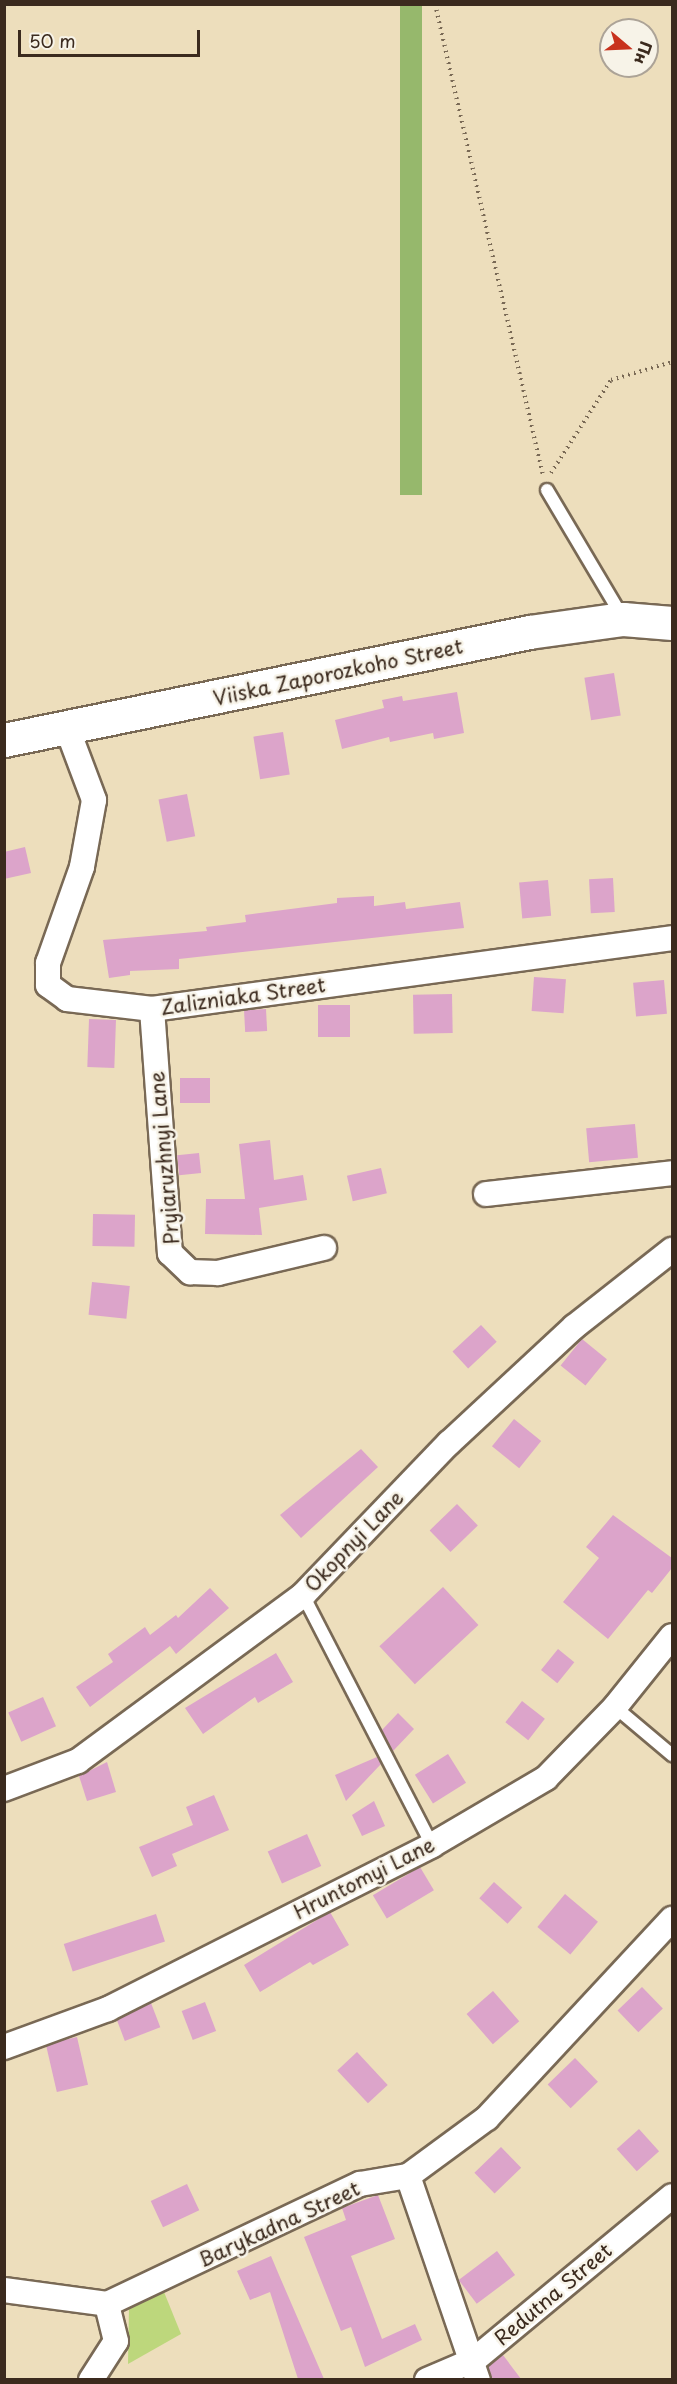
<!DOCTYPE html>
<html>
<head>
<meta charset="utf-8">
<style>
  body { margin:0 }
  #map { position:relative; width:677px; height:2384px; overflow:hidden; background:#eddebc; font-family:"Playpen Sans",sans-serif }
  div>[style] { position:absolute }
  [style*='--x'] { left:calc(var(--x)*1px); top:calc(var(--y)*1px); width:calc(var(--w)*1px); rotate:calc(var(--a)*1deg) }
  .green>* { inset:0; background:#bdd77c }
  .forest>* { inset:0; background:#96b86c; transform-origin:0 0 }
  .building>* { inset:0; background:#dca4ca; transform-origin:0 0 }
  .path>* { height:4px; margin-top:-2px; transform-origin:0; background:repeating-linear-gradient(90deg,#796955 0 1.5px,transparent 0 6px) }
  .roads { filter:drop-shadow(2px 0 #796955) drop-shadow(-2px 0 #796955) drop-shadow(0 2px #796955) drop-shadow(0 -2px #796955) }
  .lane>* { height:12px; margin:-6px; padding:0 6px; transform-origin:6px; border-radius:6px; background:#fff }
  .street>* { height:24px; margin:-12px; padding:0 12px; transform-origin:12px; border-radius:12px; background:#fff }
  .secondary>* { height:33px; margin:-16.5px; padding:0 16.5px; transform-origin:16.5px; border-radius:16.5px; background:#fff }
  span { translate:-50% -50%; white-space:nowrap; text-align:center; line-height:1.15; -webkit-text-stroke:5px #f7f3e8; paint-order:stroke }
  .street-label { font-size:20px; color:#3b2a1e }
  .frame { position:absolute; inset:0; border:6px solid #3b2a1e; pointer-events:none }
  .north { position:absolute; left:599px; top:18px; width:60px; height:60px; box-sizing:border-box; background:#f7f3e8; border:2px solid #aca397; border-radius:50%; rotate:109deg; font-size:16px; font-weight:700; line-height:24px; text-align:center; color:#3b2a1e }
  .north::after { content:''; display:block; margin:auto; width:21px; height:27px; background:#c8321e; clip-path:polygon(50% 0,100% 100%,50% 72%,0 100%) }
  .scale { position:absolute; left:18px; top:30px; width:182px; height:27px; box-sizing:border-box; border:3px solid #3b2a1e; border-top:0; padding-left:8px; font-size:18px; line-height:21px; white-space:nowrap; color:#3b2a1e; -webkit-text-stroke:4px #f7f3e8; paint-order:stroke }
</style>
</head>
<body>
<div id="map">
  <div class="green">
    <div style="clip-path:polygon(164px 2292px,181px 2334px,128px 2364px,129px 2308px)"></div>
  </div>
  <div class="forest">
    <div style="left:400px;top:5px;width:22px;height:490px"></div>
  </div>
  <div class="building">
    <div style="left:614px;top:673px;width:43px;height:30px;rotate:81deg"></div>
    <div style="clip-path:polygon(457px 692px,464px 733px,434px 739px,433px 733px,390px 742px,389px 737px,342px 749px,335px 720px,384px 708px,382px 700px,402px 696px,403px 701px)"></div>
    <div style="left:283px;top:732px;width:43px;height:30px;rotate:81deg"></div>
    <div style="left:187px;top:794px;width:43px;height:29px;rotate:79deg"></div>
    <div style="clip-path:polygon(25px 847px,31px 873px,4px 879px,4px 852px)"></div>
    <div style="left:613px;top:878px;width:34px;height:24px;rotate:87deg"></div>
    <div style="left:548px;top:880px;width:36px;height:29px;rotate:85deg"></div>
    <div style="clip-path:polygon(374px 896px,374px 906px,405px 902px,406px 909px,460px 902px,464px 928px,179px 959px,179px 969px,130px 971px,130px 975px,109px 978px,103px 940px,207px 931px,206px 927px,246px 922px,245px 915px,337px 903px,337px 898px)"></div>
    <div style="left:534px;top:977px;width:32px;height:34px;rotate:4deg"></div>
    <div style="left:664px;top:980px;width:34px;height:31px;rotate:85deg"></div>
    <div style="left:452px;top:994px;width:39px;height:39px;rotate:89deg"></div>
    <div style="left:350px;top:1005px;width:32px;height:32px;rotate:90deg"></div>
    <div style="left:266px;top:1009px;width:22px;height:22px;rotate:87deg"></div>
    <div style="left:89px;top:1019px;width:27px;height:48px;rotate:2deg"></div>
    <div style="left:180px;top:1078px;width:30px;height:25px"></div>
    <div style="left:635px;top:1124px;width:34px;height:49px;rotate:85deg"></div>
    <div style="clip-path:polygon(270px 1140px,274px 1180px,303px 1175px,307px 1200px,259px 1208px,262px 1235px,205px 1234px,206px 1199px,245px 1199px,239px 1144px)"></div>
    <div style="left:199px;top:1153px;width:20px;height:22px;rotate:84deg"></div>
    <div style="left:381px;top:1168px;width:26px;height:35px;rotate:77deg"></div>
    <div style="left:93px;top:1214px;width:42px;height:32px;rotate:1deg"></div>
    <div style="left:92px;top:1282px;width:38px;height:33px;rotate:6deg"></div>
    <div style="left:481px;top:1325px;width:23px;height:39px;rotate:47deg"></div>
    <div style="left:582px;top:1339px;width:32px;height:34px;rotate:39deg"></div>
    <div style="left:514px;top:1419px;width:35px;height:35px;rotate:39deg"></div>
    <div style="clip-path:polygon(361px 1449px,378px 1467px,301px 1538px,280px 1515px)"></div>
    <div style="left:457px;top:1504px;width:30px;height:38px;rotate:46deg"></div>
    <div style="clip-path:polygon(613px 1515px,672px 1558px,672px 1568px,652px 1593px,648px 1590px,608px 1639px,563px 1602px,599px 1558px,586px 1547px)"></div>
    <div style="left:443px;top:1587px;width:52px;height:87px;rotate:47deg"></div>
    <div style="clip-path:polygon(210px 1588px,229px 1608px,176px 1654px,170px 1646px,90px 1707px,76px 1687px,113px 1662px,108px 1654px,145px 1627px,150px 1635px,176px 1615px,178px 1618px)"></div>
    <div style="left:558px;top:1649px;width:21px;height:27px;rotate:39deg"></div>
    <div style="clip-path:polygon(276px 1653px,293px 1682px,258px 1703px,255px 1697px,203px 1734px,185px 1708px)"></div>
    <div style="left:43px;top:1697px;width:32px;height:38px;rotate:66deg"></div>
    <div style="left:522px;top:1701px;width:29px;height:27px;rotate:38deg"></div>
    <div style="clip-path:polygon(398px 1713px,414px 1729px,393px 1751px,382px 1730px)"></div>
    <div style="left:448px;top:1754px;width:34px;height:39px;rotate:58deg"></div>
    <div style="clip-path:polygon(377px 1757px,381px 1764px,346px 1801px,335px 1775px)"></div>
    <div style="clip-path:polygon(107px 1762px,116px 1792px,87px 1801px,79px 1776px)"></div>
    <div style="clip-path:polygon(214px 1795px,229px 1830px,172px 1854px,177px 1866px,152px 1877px,139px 1847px,193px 1825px,186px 1807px)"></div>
    <div style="clip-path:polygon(374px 1801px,385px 1826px,362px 1836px,352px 1815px)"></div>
    <div style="left:307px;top:1834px;width:35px;height:43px;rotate:66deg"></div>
    <div style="left:420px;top:1867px;width:27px;height:55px;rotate:59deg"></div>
    <div style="left:494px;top:1882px;width:38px;height:22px;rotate:42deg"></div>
    <div style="left:565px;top:1894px;width:43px;height:43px;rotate:40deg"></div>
    <div style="clip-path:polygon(330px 1912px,349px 1945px,313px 1965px,310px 1962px,260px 1992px,244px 1965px)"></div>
    <div style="left:156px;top:1914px;width:29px;height:97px;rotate:72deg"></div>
    <div style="left:642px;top:1987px;width:30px;height:34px;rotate:46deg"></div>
    <div style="left:493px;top:1991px;width:40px;height:35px;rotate:49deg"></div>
    <div style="left:205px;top:2002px;width:31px;height:25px;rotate:69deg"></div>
    <div style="left:151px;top:2003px;width:26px;height:38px;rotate:69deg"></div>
    <div style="left:77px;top:2037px;width:49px;height:32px;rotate:77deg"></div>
    <div style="left:357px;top:2052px;width:45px;height:27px;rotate:47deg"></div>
    <div style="left:575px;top:2058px;width:33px;height:38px;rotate:46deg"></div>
    <div style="left:639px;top:2129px;width:30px;height:30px;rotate:48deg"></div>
    <div style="left:501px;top:2147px;width:29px;height:37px;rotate:46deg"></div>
    <div style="left:187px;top:2184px;width:29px;height:40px;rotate:65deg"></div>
    <div style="clip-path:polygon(378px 2195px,395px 2239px,351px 2256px,382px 2339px,415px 2324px,422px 2340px,365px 2367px,351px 2327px,341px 2331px,304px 2237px,346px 2220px,342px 2208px)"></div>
    <div style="left:497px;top:2251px;width:30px;height:48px;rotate:53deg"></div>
    <div style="clip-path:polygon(271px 2256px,279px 2275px,324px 2379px,298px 2379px,270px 2292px,250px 2300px,237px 2271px)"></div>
    <div style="clip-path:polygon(503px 2355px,521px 2379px,492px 2378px,488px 2367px)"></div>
  </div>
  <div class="path">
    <div style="--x:435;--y:4;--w:483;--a:77.1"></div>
    <div style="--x:551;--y:473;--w:111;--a:-57.2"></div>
    <div style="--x:611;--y:380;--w:64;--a:-16.4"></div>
  </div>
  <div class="roads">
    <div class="lane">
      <div style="--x:547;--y:490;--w:149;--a:59.3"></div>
      <div style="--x:303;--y:1595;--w:281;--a:62.7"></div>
      <div style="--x:615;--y:1707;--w:75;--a:40.1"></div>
    </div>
    <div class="street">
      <div style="--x:67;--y:728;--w:77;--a:69.4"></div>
      <div style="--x:94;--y:800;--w:68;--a:100.2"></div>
      <div style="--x:82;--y:867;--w:102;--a:109.5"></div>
      <div style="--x:48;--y:963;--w:22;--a:90"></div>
      <div style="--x:48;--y:985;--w:24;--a:36"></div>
      <div style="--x:67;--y:999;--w:86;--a:6.7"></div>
      <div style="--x:152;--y:1009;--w:525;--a:-7.77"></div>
      <div style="--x:152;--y:1009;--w:245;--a:85.8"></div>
      <div style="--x:170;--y:1253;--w:28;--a:44"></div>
      <div style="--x:190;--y:1272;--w:28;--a:2"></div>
      <div style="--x:218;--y:1273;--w:109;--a:-13.3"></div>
      <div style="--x:486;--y:1194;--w:187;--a:-6.4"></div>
      <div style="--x:4;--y:1789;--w:79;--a:-20.7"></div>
      <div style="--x:78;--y:1761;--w:280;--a:-36.4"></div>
      <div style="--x:303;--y:1595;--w:211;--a:-46.2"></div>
      <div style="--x:449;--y:1443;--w:171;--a:-42.9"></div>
      <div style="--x:574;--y:1327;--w:125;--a:-38.2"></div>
      <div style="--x:4;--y:2047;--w:111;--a:-20.1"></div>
      <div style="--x:108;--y:2009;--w:363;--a:-26.8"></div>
      <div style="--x:432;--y:1845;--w:132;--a:-30.4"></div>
      <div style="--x:546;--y:1778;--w:99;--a:-45.8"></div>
      <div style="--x:615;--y:1707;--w:91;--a:-51.2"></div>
      <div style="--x:408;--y:2176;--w:216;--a:71.1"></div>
      <div style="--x:4;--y:2290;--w:104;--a:7.7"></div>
      <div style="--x:107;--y:2304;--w:280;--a:-25.4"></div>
      <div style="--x:360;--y:2184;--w:49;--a:-9.5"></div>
      <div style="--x:408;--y:2176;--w:98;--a:-36.3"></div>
      <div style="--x:487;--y:2118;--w:272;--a:-47.1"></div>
      <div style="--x:91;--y:2380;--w:46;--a:-57.3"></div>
      <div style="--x:116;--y:2341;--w:38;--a:-104"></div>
      <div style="--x:427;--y:2380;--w:51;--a:-23.1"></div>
      <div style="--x:474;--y:2360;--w:257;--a:-39.6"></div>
    </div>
    <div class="secondary">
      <div style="--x:4;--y:740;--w:536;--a:-11.62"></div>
      <div style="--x:529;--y:632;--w:95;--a:-7.9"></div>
      <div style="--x:623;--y:619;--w:49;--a:4.7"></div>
    </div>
  </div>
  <div class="street-label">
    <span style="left:338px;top:672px;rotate:-12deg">Viiska Zaporozkoho Street</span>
    <span style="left:243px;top:996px;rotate:-8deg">Zalizniaka Street</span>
    <span style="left:164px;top:1158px;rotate:-95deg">Pryiaruzhnyi Lane</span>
    <span style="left:354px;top:1541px;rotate:-46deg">Okopnyi Lane</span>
    <span style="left:364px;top:1878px;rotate:-27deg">Hruntomyi Lane</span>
    <span style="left:279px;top:2224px;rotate:-25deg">Barykadna Street</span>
    <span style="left:553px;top:2294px;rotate:-40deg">Redutna Street</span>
  </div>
  <div class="frame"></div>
  <div class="north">Пн</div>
  <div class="scale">50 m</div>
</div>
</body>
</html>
